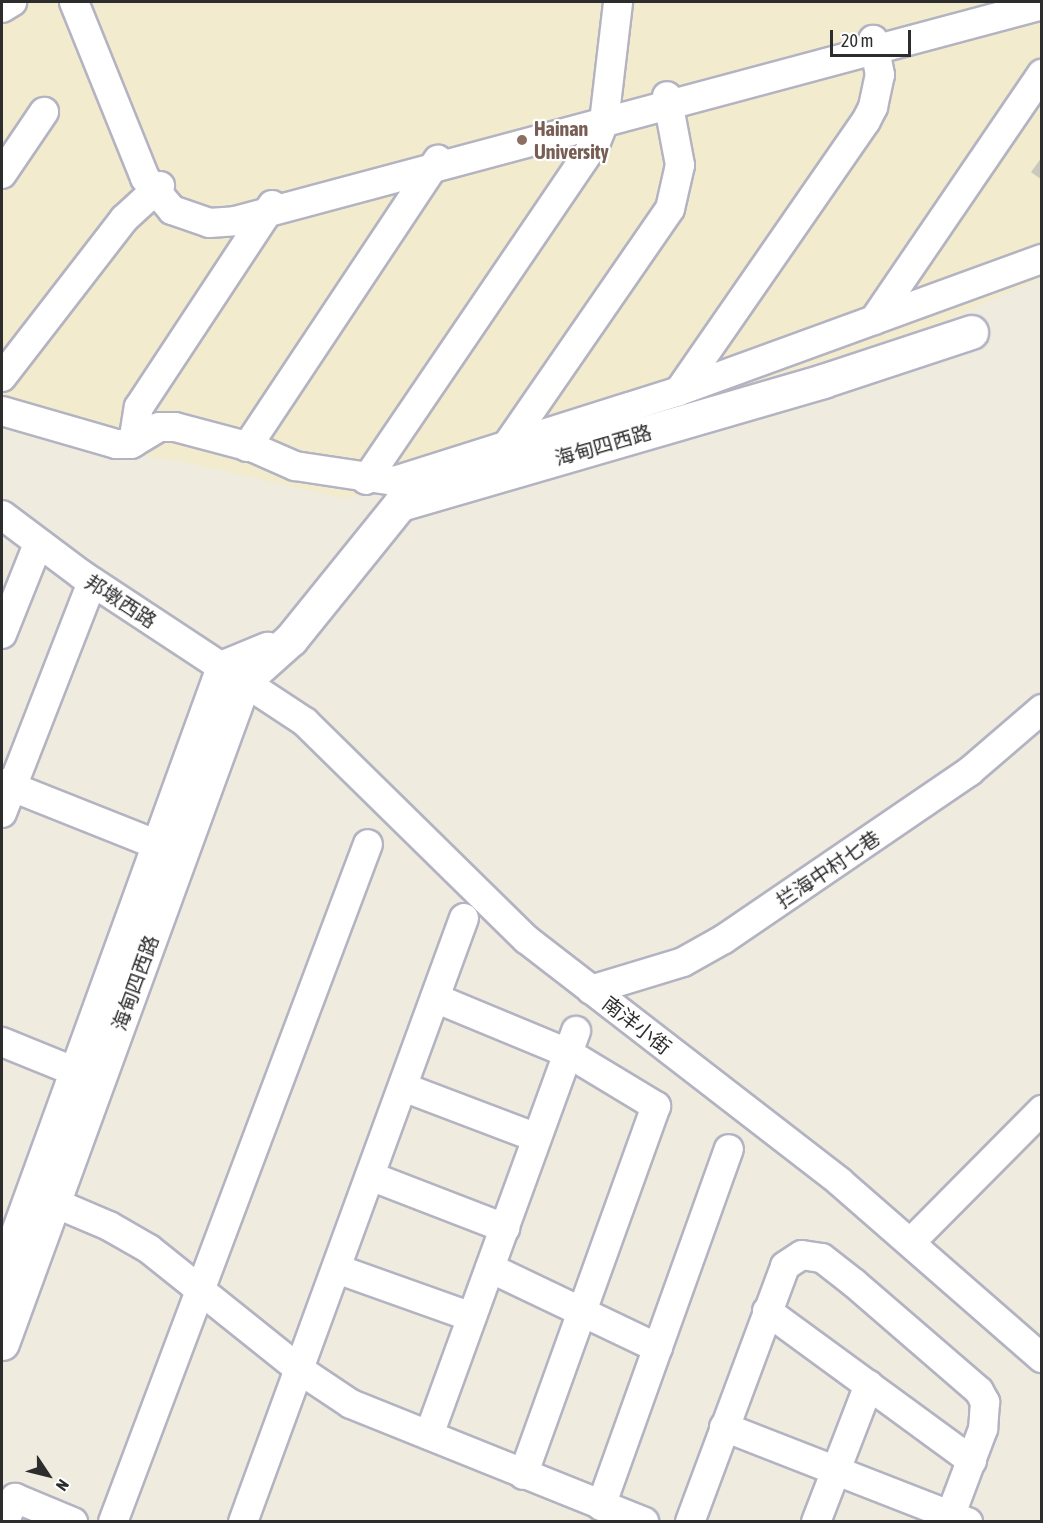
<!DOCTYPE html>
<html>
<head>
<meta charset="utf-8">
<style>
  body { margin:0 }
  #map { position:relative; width:1043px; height:1523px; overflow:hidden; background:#efebdf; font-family:"Asap Condensed","Noto Sans SC",sans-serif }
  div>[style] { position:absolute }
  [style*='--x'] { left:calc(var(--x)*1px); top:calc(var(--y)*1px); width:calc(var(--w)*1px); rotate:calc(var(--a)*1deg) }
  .education>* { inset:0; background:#f2ebcd }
  .building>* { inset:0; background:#cbc9bd }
  .roads { filter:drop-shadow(2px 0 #b3b3c2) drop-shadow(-2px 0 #b3b3c2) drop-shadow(0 2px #b3b3c2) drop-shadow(0 -2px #b3b3c2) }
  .minor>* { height:28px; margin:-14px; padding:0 14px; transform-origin:14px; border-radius:14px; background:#fff }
  .tertiary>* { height:33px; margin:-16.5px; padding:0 16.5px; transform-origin:16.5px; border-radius:16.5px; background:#fff }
  .dots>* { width:16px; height:16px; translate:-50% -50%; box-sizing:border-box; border:3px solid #fff; border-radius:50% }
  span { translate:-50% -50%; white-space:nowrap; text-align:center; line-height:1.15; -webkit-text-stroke:4.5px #fff; paint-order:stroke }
  .education-label { font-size:20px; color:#785e54; font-weight:700 }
  .left { translate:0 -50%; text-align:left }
  .street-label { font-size:20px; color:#2d2d2d }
  .frame { position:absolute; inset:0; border:3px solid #2d2d2d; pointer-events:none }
  .north { position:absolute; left:18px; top:1445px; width:60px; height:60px; -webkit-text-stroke:4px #fff; paint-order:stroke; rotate:125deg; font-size:16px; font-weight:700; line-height:24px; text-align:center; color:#2d2d2d }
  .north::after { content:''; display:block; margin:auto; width:21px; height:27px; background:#2d2d2d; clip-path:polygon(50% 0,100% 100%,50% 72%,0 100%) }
  .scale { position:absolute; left:830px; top:30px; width:81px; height:27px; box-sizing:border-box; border:3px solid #2d2d2d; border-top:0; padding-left:8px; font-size:18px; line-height:21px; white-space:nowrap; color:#2d2d2d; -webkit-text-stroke:4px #fff; paint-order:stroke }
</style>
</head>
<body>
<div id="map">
  <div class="education">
    <div style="clip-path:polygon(2px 2px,1041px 2px,1041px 278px,922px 331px,388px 493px,340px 498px,180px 461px,114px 451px,2px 419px)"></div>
  </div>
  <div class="building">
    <div style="clip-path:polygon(1042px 157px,1042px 180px,1031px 172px)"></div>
  </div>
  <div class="roads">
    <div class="minor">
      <div style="--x:74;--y:2;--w:190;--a:68"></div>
      <div style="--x:145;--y:178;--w:42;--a:49.8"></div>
      <div style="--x:172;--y:210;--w:39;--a:19"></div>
      <div style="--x:209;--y:223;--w:26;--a:-4"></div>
      <div style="--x:235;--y:221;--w:835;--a:-14.98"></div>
      <div style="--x:2;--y:8;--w:12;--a:-31"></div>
      <div style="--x:2;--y:174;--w:75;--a:-55.9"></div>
      <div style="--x:874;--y:320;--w:298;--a:-55.7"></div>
      <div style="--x:2;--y:377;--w:200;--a:-52.3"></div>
      <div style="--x:124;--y:219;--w:49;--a:-42.5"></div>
      <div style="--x:679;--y:391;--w:328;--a:-55.3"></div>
      <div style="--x:866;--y:121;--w:16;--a:-63"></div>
      <div style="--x:873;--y:107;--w:33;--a:-78"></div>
      <div style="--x:880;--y:75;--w:36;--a:-101"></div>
      <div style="--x:2;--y:411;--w:119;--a:16.1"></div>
      <div style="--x:116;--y:444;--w:15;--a:0"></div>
      <div style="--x:131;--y:444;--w:33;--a:-31"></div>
      <div style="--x:159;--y:427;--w:16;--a:0"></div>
      <div style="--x:175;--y:427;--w:82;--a:14.9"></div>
      <div style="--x:254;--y:448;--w:45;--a:23.7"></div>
      <div style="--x:295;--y:466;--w:100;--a:8.6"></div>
      <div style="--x:394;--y:481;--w:299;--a:-17.5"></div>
      <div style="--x:679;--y:391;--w:386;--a:-20"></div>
      <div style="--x:133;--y:443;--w:36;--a:-81"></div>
      <div style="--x:139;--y:407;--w:242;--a:-56.6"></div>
      <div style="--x:247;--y:447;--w:345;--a:-56.4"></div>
      <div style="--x:505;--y:448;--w:290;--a:-55.4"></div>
      <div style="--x:670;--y:209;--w:45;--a:-77.2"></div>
      <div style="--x:680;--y:165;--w:70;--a:-100.7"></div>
      <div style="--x:366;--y:480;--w:409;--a:-55.8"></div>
      <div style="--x:596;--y:142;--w:22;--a:-68"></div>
      <div style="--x:604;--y:122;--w:121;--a:-83.3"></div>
      <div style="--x:2;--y:515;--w:100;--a:36.9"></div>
      <div style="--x:82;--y:575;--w:267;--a:33.4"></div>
      <div style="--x:305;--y:722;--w:310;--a:44.5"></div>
      <div style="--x:526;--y:939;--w:397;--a:37.7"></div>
      <div style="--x:840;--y:1182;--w:268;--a:41.1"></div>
      <div style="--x:2;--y:634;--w:97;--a:-68.2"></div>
      <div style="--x:2;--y:783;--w:168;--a:21.7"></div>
      <div style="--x:2;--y:813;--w:248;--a:-68.7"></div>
      <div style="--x:591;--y:990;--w:96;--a:-16.9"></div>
      <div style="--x:683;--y:962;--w:47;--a:-29.3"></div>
      <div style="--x:724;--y:939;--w:298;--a:-34.3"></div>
      <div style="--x:970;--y:771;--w:95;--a:-40.7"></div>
      <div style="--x:435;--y:998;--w:144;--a:22.5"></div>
      <div style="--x:568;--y:1053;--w:103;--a:31.1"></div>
      <div style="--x:656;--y:1106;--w:392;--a:109.8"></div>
      <div style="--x:2;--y:1042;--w:80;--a:22.1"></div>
      <div style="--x:403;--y:1087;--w:143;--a:20.8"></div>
      <div style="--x:370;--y:1176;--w:145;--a:21.1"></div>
      <div style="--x:55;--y:1203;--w:59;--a:23.1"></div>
      <div style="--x:109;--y:1226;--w:46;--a:29.9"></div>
      <div style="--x:149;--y:1249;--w:193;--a:38.7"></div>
      <div style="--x:300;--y:1370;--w:61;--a:33.7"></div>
      <div style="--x:351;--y:1404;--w:316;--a:21.9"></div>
      <div style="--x:912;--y:1241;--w:185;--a:-45.2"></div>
      <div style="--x:490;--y:1268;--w:186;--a:25.5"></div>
      <div style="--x:337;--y:1269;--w:143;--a:19.6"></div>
      <div style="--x:767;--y:1311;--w:254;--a:36.2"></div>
      <div style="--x:724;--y:1427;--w:262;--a:21.3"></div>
      <div style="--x:429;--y:1435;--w:430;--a:-70"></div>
      <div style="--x:601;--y:1506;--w:379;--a:-70.3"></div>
      <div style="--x:2;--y:1514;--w:5;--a:22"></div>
      <div style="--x:7;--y:1516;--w:20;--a:-66"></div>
      <div style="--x:15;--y:1498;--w:63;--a:22.5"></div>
      <div style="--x:113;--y:1522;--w:724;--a:-69.39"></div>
      <div style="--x:243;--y:1522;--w:643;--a:-69.9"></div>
      <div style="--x:690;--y:1522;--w:273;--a:-69.6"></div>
      <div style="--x:785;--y:1266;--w:20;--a:-33"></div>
      <div style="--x:802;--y:1255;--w:20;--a:9"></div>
      <div style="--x:822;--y:1258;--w:41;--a:38"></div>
      <div style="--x:854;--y:1283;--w:165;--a:40.8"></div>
      <div style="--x:979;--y:1391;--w:13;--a:61"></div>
      <div style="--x:985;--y:1402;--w:27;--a:94"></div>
      <div style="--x:983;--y:1429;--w:99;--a:110.6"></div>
      <div style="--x:816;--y:1522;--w:147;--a:-68.9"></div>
    </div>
    <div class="tertiary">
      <div style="--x:2;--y:1276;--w:648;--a:-70.05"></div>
      <div style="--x:223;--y:667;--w:48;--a:-22.2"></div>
      <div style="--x:2;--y:1343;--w:705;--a:-69.92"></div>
      <div style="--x:244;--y:681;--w:63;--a:-41.8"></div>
      <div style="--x:291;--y:639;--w:174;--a:-51.1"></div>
      <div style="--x:400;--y:504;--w:441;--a:-16.2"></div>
      <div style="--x:823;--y:381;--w:156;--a:-18.3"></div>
    </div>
  </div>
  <div class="dots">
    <div style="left:522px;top:140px;background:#8d6e63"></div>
  </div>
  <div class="education-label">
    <span class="left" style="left:534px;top:140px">Hainan<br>University</span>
  </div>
  <div class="street-label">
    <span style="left:603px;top:445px;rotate:-16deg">海甸四西路</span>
    <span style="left:121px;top:601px;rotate:33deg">邦墩西路</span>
    <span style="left:828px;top:869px;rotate:-34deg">拦海中村七巷</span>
    <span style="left:135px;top:983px;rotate:-70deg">海甸四西路</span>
    <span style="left:637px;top:1025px;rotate:38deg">南洋小街</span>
  </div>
  <div class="frame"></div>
  <div class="north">N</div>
  <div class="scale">20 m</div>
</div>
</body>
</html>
